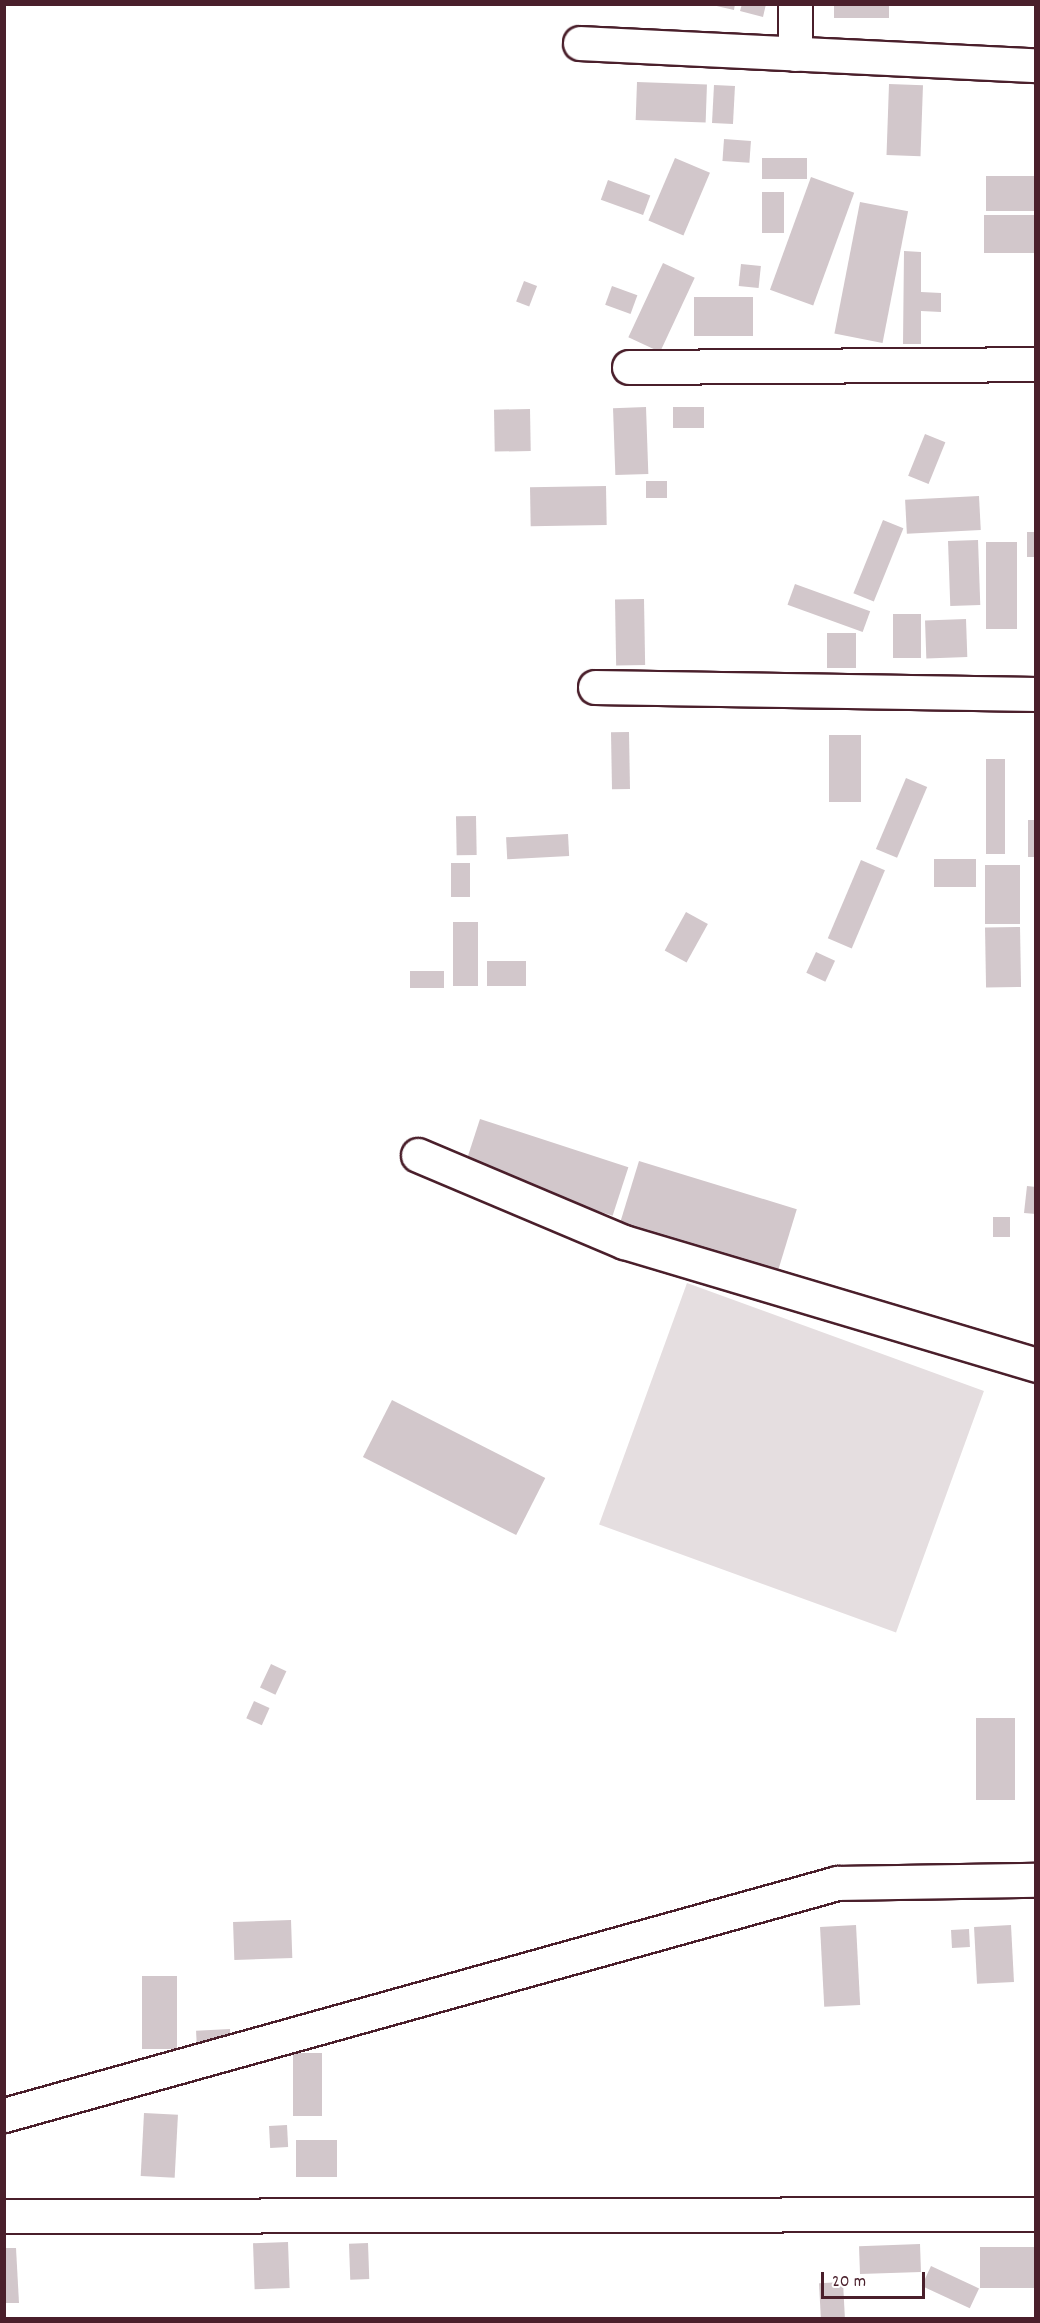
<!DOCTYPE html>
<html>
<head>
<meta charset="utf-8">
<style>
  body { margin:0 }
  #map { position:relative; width:1040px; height:2323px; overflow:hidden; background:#fff; font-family:Dekko,sans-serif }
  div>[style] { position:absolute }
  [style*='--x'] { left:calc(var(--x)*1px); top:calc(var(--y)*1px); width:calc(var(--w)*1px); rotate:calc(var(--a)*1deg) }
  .green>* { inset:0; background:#e5dee0; transform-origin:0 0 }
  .building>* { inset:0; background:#d2c7cb; transform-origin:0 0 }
  .roads { filter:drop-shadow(2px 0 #4a1f2b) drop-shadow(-2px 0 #4a1f2b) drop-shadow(0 2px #4a1f2b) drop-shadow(0 -2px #4a1f2b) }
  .minor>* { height:33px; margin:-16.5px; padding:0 16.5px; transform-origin:16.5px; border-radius:16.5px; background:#fff }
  span { translate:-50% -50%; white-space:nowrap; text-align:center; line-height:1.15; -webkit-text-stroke:6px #fff; paint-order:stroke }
  .frame { position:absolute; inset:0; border:6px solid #4a1f2b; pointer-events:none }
  .scale { position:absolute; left:821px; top:2272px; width:104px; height:27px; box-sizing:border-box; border:3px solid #4a1f2b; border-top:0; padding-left:8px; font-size:18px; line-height:21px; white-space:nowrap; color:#4a1f2b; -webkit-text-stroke:4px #fff; paint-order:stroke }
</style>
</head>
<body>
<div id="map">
  <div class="green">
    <div style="left:687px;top:1283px;width:316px;height:257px;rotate:20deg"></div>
  </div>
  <div class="building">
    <div style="clip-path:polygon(708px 4px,735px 4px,734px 10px)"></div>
    <div style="clip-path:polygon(742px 4px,766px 4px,763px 17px,740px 11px)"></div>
    <div style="left:834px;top:4px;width:55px;height:14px"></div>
    <div style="left:637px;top:82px;width:70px;height:38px;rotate:2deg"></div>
    <div style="left:889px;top:84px;width:34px;height:71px;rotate:2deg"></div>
    <div style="left:714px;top:85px;width:21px;height:38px;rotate:3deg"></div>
    <div style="left:724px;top:139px;width:27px;height:22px;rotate:4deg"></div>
    <div style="left:675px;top:158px;width:38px;height:68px;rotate:23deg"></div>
    <div style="left:762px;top:158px;width:45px;height:21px"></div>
    <div style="left:1036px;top:176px;width:35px;height:50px;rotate:90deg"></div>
    <div style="left:811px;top:177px;width:46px;height:120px;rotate:20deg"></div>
    <div style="left:608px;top:180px;width:45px;height:21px;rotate:20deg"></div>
    <div style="left:762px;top:192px;width:22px;height:41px"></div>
    <div style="left:860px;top:202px;width:49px;height:134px;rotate:11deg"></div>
    <div style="left:1036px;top:215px;width:38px;height:52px;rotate:90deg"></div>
    <div style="clip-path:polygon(904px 251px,921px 252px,921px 292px,941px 293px,941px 312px,921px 311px,921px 344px,903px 344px)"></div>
    <div style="left:663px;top:263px;width:35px;height:82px;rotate:25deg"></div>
    <div style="left:741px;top:264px;width:20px;height:22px;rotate:6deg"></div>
    <div style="left:524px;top:281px;width:14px;height:22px;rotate:21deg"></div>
    <div style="left:612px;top:286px;width:27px;height:20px;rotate:20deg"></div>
    <div style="left:694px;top:297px;width:59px;height:39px"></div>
    <div style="left:646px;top:407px;width:67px;height:33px;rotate:88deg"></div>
    <div style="left:673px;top:407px;width:31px;height:21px"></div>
    <div style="left:530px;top:409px;width:42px;height:36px;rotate:89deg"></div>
    <div style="left:925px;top:434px;width:22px;height:45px;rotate:22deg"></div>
    <div style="left:646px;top:481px;width:21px;height:17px"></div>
    <div style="left:606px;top:486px;width:39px;height:76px;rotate:89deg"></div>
    <div style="left:979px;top:496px;width:34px;height:74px;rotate:87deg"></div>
    <div style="left:883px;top:520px;width:22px;height:79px;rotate:22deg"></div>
    <div style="left:1027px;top:532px;width:9px;height:25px"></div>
    <div style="left:978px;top:540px;width:65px;height:30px;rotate:88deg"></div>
    <div style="left:986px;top:542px;width:31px;height:87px"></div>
    <div style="left:795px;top:584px;width:80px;height:22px;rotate:20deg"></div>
    <div style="left:644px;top:599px;width:66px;height:29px;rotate:89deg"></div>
    <div style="left:893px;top:614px;width:28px;height:44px"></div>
    <div style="left:966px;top:619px;width:38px;height:41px;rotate:88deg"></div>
    <div style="left:856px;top:633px;width:35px;height:29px;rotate:90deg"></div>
    <div style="left:629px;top:732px;width:57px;height:18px;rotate:89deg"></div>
    <div style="left:829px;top:735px;width:32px;height:67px"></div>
    <div style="left:986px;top:759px;width:19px;height:95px"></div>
    <div style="left:906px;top:778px;width:23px;height:77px;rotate:23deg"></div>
    <div style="left:476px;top:816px;width:39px;height:20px;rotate:89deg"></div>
    <div style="left:1028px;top:820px;width:8px;height:37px"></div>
    <div style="left:568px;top:834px;width:22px;height:62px;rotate:87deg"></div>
    <div style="left:934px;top:859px;width:42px;height:28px"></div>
    <div style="left:861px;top:860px;width:26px;height:85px;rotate:23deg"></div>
    <div style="left:451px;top:863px;width:19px;height:34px"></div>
    <div style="left:985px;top:865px;width:35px;height:59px"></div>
    <div style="left:686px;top:912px;width:25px;height:44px;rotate:29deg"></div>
    <div style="left:453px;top:922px;width:25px;height:64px"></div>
    <div style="left:1020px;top:927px;width:60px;height:35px;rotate:89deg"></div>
    <div style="left:816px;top:952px;width:21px;height:23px;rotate:25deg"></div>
    <div style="left:487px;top:961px;width:39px;height:25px"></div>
    <div style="left:410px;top:971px;width:34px;height:17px"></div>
    <div style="left:480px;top:1119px;width:156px;height:51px;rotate:18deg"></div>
    <div style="left:639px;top:1161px;width:165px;height:68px;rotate:17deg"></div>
    <div style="clip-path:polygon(1027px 1186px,1036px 1187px,1036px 1214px,1024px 1213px)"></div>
    <div style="left:993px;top:1217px;width:17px;height:20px"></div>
    <div style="left:392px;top:1400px;width:172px;height:64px;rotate:27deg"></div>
    <div style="left:271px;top:1664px;width:17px;height:26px;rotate:25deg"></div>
    <div style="left:254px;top:1701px;width:17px;height:19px;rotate:24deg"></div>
    <div style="left:976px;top:1718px;width:39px;height:82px"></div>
    <div style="left:291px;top:1920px;width:38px;height:58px;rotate:88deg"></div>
    <div style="left:856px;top:1925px;width:80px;height:36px;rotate:87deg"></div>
    <div style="left:1011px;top:1925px;width:57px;height:37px;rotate:87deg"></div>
    <div style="left:969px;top:1929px;width:18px;height:18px;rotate:87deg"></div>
    <div style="left:142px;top:1976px;width:35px;height:73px"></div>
    <div style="left:230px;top:2029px;width:20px;height:34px;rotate:87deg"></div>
    <div style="left:293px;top:2053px;width:29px;height:63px"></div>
    <div style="left:144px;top:2113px;width:34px;height:63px;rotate:3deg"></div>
    <div style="left:287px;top:2125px;width:22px;height:18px;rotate:87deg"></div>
    <div style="left:337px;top:2140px;width:37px;height:41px;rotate:90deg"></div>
    <div style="left:288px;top:2242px;width:46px;height:35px;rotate:88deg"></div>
    <div style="left:368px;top:2243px;width:36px;height:19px;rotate:88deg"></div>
    <div style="left:920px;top:2244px;width:28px;height:61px;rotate:88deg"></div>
    <div style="left:1036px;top:2247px;width:41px;height:56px;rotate:90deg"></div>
    <div style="clip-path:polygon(4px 2248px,16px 2248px,19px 2303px,4px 2303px)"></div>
    <div style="left:931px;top:2266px;width:53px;height:22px;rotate:25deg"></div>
    <div style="left:843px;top:2282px;width:36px;height:24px;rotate:87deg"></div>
  </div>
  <div class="roads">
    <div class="minor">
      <div style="--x:795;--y:4;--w:50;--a:90"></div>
      <div style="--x:580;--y:43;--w:457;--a:2.8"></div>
      <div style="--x:629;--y:367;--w:407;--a:-0.4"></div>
      <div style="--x:595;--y:687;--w:441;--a:0.9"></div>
      <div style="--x:418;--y:1155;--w:224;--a:22.9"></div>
      <div style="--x:624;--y:1242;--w:430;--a:16.6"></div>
      <div style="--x:4;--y:2115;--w:865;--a:-15.56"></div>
      <div style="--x:837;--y:1883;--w:199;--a:-0.9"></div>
      <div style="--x:4;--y:2216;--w:1032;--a:-0.11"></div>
    </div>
  </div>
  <div class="frame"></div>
  <div class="scale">20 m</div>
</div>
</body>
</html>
